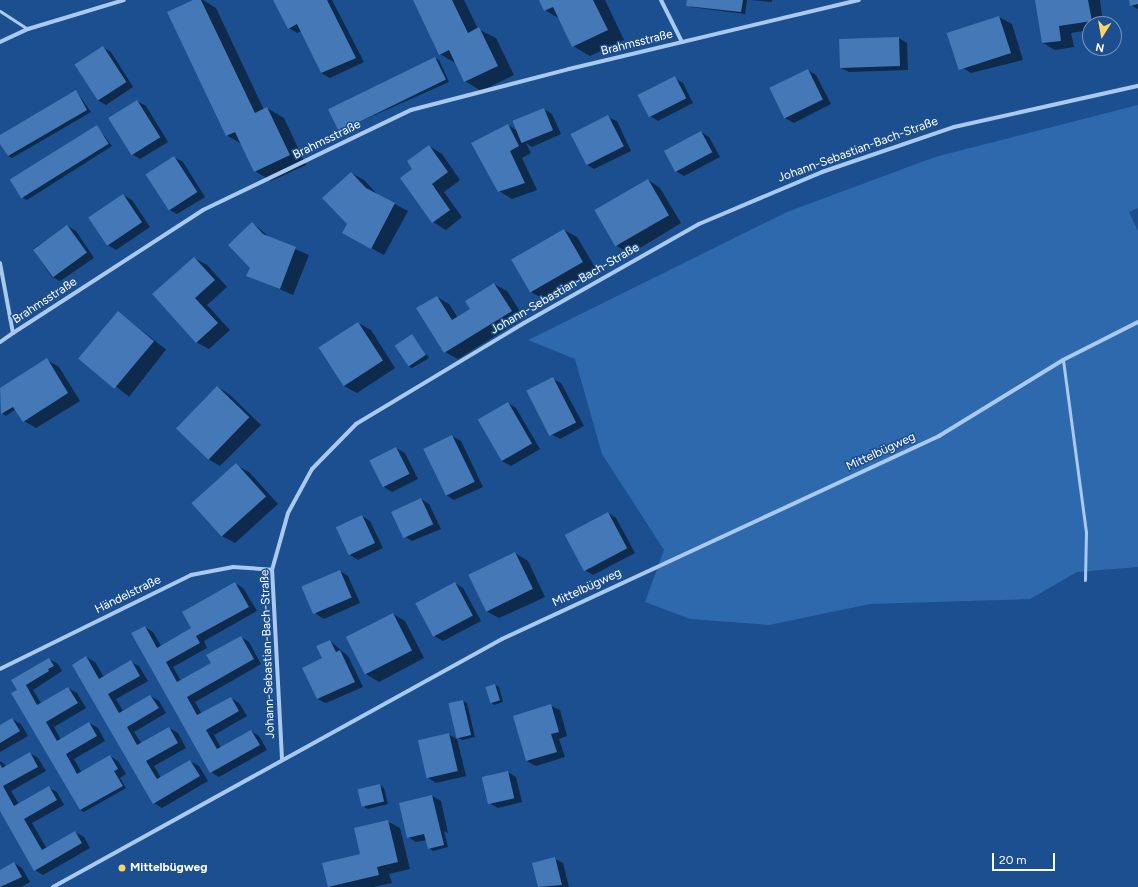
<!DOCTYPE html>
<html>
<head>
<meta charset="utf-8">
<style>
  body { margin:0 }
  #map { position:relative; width:1138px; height:887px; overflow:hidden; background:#1b4f8f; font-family:Figtree,sans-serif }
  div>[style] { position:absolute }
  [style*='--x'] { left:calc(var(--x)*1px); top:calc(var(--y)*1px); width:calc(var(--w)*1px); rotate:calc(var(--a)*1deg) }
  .green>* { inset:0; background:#2e69ad }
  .shadow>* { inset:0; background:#0007; transform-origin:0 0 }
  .building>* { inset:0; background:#4478b7; transform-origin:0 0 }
  .lane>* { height:3px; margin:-1.5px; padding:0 1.5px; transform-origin:1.5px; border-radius:1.5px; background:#a9c9ee }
  .street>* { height:4px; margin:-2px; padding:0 2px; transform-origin:2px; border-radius:2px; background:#a9c9ee }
  .dots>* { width:11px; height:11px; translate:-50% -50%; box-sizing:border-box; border:2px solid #1b4f8f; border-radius:50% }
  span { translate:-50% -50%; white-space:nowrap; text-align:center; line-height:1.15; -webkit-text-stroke:3px #1b4f8f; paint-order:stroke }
  .street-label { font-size:12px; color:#fff }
  .poi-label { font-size:12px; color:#fff; font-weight:700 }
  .left { translate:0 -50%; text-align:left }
  .north { position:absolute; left:1082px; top:16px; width:40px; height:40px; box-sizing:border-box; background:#1b4f8f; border:1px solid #7695bc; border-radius:50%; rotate:191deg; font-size:11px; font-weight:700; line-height:16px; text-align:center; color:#fff }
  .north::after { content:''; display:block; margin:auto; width:14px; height:18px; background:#ffd166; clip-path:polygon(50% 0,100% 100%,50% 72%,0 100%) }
  .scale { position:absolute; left:992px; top:853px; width:63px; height:18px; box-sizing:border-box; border:2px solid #fff; border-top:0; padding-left:5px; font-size:12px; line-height:14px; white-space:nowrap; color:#fff; -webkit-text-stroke:3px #1b4f8f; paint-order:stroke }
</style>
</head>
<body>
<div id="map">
  <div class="green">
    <div style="clip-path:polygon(1138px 105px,1138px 208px,1129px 212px,1138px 231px,1138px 567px,1077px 572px,1030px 599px,870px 604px,769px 625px,690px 619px,645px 602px,664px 550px,602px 454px,575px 359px,528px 340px,787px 212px,935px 157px)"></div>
  </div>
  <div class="shadow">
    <div style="clip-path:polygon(196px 0,203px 0,216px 8px,264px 110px,267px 108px,284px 118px,306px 165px,271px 181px,255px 171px,242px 144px,226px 135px)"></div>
    <div style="clip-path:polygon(275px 0,332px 0,364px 62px,330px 78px,321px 73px,302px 31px,297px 33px,289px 28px)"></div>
    <div style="clip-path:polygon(414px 0,464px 0,478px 29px,496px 38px,514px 75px,481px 91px,465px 81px,457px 64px,440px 54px)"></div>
    <div style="clip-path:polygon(540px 0,605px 0,624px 40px,590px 56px,573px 46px,560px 19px,545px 10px)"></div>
    <div style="clip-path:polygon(688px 0,747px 0,745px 14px,691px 7px,688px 5px)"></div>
    <div style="clip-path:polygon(751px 0,772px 0,772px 2px)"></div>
    <div style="clip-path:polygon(1036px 0,1100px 0,1103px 24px,1090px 24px,1090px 30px,1071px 33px,1074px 47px,1055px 50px,1043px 43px)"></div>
    <div style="clip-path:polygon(1130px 0,1138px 0,1138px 9px,1131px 5px)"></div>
    <div style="clip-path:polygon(999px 17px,1012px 24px,1023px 60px,971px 73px,958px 65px)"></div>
    <div style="clip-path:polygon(899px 38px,907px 43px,908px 70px,849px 72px,841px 68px)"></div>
    <div style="clip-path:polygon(103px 47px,111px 52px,133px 87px,106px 105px,97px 100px)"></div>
    <div style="clip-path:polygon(435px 58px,439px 60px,449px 82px,341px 130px,337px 127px)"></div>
    <div style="clip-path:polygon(808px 70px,816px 75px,831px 104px,794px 123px,785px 118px)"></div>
    <div style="clip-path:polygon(674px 78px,683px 83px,693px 103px,658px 121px,650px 116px)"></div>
    <div style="clip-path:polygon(76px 91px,91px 112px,12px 158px,8px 156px,0 142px,0 136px)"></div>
    <div style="clip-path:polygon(137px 101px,146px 106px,168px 142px,140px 159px,132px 154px,110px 118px)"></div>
    <div style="clip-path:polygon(544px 109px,552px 114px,561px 134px,532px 147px,526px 143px,531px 153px,522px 158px,537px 190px,512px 199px,499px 191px,508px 125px,519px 132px)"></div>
    <div style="clip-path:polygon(608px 117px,617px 121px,631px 151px,594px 169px,586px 164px)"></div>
    <div style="clip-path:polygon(97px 126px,112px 146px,27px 200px,23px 198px)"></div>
    <div style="clip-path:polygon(701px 132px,709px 137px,720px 157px,684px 176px,676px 171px,665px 150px)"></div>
    <div style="clip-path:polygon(429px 146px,442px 154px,460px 180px,444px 192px,462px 217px,446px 230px,433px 222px,414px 169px)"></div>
    <div style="clip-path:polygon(174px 157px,183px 162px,205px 197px,177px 214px,168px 209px)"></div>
    <div style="clip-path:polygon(351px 173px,364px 180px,378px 195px,408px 211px,384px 255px,356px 240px,348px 224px)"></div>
    <div style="clip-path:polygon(648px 180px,660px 188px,681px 223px,630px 254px,617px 246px)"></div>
    <div style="clip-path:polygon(123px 195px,132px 200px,150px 227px,116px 250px,108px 245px)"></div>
    <div style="clip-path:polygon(252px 223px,272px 239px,309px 255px,293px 295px,248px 275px,251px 267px)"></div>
    <div style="clip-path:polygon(67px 226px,76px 231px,94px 258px,60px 281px,52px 277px,33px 249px)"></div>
    <div style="clip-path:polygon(564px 230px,577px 237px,596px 269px,543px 299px,531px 292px)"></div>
    <div style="clip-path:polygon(194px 258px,207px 265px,227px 287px,207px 305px,230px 330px,209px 349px,196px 342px,153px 295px)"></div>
    <div style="clip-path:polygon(494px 284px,507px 291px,524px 318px,458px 359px,445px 352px,437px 297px,449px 304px,458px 318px,472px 309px)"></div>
    <div style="left:118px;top:312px;width:61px;height:60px;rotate:38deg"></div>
    <div style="clip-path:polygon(358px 323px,371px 330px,395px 368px,357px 393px,344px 386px)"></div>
    <div style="clip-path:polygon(412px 335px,429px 358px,412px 368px,408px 366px)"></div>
    <div style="clip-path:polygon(47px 360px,59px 367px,80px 401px,36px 428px,24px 421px,16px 409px,6px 416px,2px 413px,0 389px)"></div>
    <div style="clip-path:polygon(553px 379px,561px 383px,584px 426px,560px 439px,551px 434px)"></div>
    <div style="clip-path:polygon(218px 387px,230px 395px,261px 425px,220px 466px,208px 459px)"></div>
    <div style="clip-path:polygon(508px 403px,516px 408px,540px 449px,511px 466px,502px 461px)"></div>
    <div style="clip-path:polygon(452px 436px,461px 441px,483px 487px,454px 500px,446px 495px)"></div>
    <div style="clip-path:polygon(396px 448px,405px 453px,418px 479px,392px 492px,384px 487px)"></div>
    <div style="clip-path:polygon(236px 465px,249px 472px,278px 504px,235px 543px,222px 536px)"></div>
    <div style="clip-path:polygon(421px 499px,429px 504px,441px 529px,412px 541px,404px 536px)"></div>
    <div style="clip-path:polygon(608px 513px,616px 518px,635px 553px,593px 575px,585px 570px)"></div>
    <div style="clip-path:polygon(362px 516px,370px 521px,383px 548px,358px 560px,350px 555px,337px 528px)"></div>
    <div style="clip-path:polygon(515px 553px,528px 561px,545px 597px,499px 618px,486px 611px)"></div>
    <div style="clip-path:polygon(340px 571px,348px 576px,360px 603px,324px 619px,316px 614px)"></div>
    <div style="clip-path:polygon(235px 583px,243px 588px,257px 611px,204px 641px,207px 648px,173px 667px,181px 681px,212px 663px,241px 637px,249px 642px,261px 664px,195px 702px,202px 714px,231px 698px,239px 703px,247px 716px,214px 735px,221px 748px,251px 731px,259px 736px,267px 750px,219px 777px,211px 772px,145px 627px,153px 632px,161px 646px,193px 629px)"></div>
    <div style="clip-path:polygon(455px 583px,463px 588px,481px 621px,443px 641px,434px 636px,416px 603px)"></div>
    <div style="clip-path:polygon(393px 614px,405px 621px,424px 658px,379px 682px,366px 674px)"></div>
    <div style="clip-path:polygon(330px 641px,348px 656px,363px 687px,326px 703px,317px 699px,324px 659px)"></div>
    <div style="clip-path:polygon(86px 657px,95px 662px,104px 677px,131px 662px,139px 666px,148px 681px,116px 699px,123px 711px,150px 696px,159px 701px,166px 713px,134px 732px,142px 744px,169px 728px,178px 733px,186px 748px,154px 766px,161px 778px,190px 761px,199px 766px,208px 781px,162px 808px,154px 803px)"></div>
    <div style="clip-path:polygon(49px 659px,58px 664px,62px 671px,33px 690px,41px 703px,68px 688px,77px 693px,86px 708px,54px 727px,61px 740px,89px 723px,98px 728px,105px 741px,74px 759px,82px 773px,110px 756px,118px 761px,126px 774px,120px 778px,126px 788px,84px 812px,80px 810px,18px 690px)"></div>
    <div style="clip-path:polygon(495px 685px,499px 687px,503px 702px,494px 705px,490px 702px)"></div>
    <div style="clip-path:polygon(463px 701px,467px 703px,475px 737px,462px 740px,458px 738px)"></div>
    <div style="clip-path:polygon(551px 706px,560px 710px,567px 736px,559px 739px,565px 757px,536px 766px,527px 761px,514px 717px)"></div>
    <div style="clip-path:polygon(12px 719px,21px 724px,28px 736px,0 752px,0 726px)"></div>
    <div style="clip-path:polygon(448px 734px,457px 739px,466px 776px,436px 783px,428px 778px)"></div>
    <div style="clip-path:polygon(30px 753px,38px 758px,46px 771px,11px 791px,19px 804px,49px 788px,57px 792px,64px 805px,32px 823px,47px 849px,75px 832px,84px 837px,90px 848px,43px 875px,35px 870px,0 809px,0 761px,6px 766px)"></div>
    <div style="clip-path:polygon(508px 772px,516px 777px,522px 802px,498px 808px,489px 803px)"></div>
    <div style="clip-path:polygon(380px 785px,384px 788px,388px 804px,368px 809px,364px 807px)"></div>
    <div style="clip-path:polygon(432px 796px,441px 801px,448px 833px,444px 831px,448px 847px,433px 851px,429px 848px,427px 840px,416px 842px,408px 837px)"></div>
    <div style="clip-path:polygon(387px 821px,400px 828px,410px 869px,389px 874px,392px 883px,373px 887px,329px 887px,323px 864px,361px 854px)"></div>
    <div style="clip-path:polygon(555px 859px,563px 863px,569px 887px,539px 887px,533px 864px)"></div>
    <div style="clip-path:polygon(14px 863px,22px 868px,30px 882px,21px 887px,0 887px,0 871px)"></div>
  </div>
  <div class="building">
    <div style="clip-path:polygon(193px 0,201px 0,255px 113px,267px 107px,290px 155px,254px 172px,235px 132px,226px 136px,167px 12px)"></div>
    <div style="clip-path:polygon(273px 0,327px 0,356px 58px,321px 73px,297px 24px,288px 29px)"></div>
    <div style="clip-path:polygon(413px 0,452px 0,468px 33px,479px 27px,498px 66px,464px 82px,449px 50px,439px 55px)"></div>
    <div style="clip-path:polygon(539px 0,593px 0,608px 30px,572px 47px,553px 7px,544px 11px)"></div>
    <div style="clip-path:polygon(687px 0,743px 0,741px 12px,686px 6px)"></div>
    <div style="clip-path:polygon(1035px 0,1088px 0,1092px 21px,1059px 26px,1061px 41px,1042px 43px)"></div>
    <div style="clip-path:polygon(1129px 0,1138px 0,1138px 4px,1130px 6px)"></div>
    <div style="left:999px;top:16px;width:39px;height:55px;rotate:72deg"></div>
    <div style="left:899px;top:37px;width:29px;height:60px;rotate:88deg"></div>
    <div style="left:103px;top:46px;width:43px;height:34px;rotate:57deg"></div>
    <div style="left:435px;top:57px;width:25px;height:119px;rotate:64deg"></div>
    <div style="left:808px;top:69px;width:34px;height:43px;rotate:64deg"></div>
    <div style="left:675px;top:76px;width:25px;height:42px;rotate:63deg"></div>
    <div style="clip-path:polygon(76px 90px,87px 110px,8px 156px,0 144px,0 135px)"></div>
    <div style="left:137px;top:100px;width:44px;height:34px;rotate:58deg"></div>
    <div style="left:544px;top:108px;width:24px;height:34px;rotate:68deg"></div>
    <div style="left:608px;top:115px;width:35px;height:42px;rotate:63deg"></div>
    <div style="clip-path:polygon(508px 124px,519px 146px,510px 151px,525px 183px,498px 192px,471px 143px)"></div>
    <div style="left:97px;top:125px;width:22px;height:103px;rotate:58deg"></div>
    <div style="left:701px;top:131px;width:24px;height:42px;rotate:62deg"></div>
    <div style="clip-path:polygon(429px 145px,448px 172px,432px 184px,450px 210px,432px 223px,400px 178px,412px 169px,407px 161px)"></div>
    <div style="left:174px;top:156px;width:43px;height:34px;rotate:57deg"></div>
    <div style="clip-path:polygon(351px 172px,366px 188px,395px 203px,371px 249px,342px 233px,347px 224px,322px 198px)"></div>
    <div style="left:648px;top:179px;width:42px;height:62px;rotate:60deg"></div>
    <div style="left:123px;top:194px;width:34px;height:42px;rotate:56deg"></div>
    <div style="clip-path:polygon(252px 222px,263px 234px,296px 247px,280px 289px,246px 276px,250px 268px,228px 245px)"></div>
    <div style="left:67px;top:225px;width:34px;height:42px;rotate:54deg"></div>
    <div style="left:564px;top:229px;width:38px;height:61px;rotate:60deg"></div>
    <div style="clip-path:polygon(194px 257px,215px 280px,195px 298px,218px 323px,196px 343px,152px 294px)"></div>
    <div style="clip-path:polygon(494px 283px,512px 311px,444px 353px,416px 308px,437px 296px,452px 320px,470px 309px,465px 301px)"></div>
    <div style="left:118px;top:311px;width:47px;height:62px;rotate:40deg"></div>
    <div style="left:358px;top:322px;width:46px;height:47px;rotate:57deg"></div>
    <div style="left:412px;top:334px;width:25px;height:21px;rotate:56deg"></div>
    <div style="clip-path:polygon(47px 358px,68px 393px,23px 422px,13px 407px,1px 414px,0 388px)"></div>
    <div style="left:553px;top:377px;width:51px;height:30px;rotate:63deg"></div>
    <div style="left:217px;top:386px;width:45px;height:59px;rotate:44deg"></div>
    <div style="left:508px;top:402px;width:48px;height:35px;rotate:60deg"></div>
    <div style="left:452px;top:435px;width:52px;height:32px;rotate:64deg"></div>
    <div style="left:396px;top:447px;width:30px;height:30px;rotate:63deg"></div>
    <div style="left:236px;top:463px;width:45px;height:60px;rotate:48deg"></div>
    <div style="left:421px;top:498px;width:29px;height:33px;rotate:65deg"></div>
    <div style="left:608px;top:512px;width:41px;height:49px;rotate:62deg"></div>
    <div style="left:362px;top:515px;width:31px;height:29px;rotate:65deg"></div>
    <div style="left:515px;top:552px;width:41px;height:52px;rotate:64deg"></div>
    <div style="left:340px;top:570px;width:30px;height:42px;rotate:67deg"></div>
    <div style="clip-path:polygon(235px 582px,249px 607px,196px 636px,200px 643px,166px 662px,177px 682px,211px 663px,206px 655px,241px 636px,254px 659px,187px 697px,197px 715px,231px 697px,239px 711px,206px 730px,217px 749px,251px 730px,260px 745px,210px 773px,131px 633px,145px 626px,157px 648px,191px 628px,182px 612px)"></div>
    <div style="left:455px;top:582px;width:38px;height:45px;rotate:62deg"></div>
    <div style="left:393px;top:613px;width:42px;height:53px;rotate:63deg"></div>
    <div style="clip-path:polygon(330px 640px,336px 652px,340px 650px,355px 682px,317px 699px,302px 668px,322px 658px,316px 646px)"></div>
    <div style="clip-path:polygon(86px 656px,99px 679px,131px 660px,140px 676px,108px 694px,119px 713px,150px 695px,159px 708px,127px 727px,137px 745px,169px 727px,178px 743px,146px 761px,157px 779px,190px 760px,200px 776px,153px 804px,72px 665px)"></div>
    <div style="clip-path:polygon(49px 658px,54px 666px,48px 669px,49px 671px,26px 685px,37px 705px,68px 687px,78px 703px,46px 722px,57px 741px,89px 722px,97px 736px,66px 754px,77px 774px,110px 755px,118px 769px,114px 771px,123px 786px,80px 810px,11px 693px,17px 690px,11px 680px)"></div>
    <div style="left:495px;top:684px;width:17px;height:10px;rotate:73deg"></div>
    <div style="left:463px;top:700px;width:36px;height:15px;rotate:77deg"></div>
    <div style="clip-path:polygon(551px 704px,559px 732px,551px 734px,557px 752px,526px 761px,513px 716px)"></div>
    <div style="clip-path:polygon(12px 718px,20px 731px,0 743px,0 725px)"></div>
    <div style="left:449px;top:733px;width:39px;height:32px;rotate:77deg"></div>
    <div style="clip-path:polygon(30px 752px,38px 767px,3px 786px,14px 806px,49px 786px,57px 800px,24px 819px,42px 850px,75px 831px,82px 843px,34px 871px,0 811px,0 764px,2px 768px)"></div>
    <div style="left:508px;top:771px;width:28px;height:27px;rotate:77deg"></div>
    <div style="left:380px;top:784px;width:18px;height:23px;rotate:77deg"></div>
    <div style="clip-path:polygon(432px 795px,444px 845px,428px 849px,424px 834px,407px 838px,399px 803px)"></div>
    <div style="clip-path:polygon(388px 820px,398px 862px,377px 867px,379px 875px,328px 887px,322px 863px,360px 854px,354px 828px)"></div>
    <div style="clip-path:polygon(555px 857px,562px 885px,538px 887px,532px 863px)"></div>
    <div style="clip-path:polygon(14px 862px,22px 877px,0 887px,0 870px)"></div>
  </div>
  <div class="lane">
    <div style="--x:0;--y:11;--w:33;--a:33"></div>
    <div style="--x:1063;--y:360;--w:174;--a:82.4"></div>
    <div style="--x:1086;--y:532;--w:48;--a:91.2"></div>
  </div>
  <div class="street">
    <div style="--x:661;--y:0;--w:47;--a:63.4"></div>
    <div style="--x:0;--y:42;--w:31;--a:-25"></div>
    <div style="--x:28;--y:29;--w:100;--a:-16.8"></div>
    <div style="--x:0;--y:263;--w:71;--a:79.5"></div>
    <div style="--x:13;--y:333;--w:16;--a:145"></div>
    <div style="--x:13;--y:333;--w:226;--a:-32.9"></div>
    <div style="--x:203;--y:210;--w:231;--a:-25.7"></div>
    <div style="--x:411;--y:110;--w:163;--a:-14.5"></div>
    <div style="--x:569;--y:69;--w:298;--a:-13.4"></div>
    <div style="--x:0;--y:669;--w:213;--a:-26.2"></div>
    <div style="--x:191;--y:575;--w:43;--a:-10.8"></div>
    <div style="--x:233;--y:567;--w:39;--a:4"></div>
    <div style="--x:282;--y:759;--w:189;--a:-93"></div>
    <div style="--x:272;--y:570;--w:59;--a:-74.3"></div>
    <div style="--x:288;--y:513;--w:50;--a:-61.4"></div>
    <div style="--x:312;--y:469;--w:63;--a:-45.6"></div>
    <div style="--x:356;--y:424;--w:196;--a:-31"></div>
    <div style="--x:524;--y:323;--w:201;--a:-29.5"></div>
    <div style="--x:699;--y:224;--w:134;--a:-22.9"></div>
    <div style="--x:822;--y:172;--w:139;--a:-18.8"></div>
    <div style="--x:954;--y:127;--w:189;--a:-12.6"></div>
    <div style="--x:53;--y:887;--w:513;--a:-28.91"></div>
    <div style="--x:502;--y:639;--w:482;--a:-24.9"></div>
    <div style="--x:939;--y:436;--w:145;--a:-31.5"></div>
    <div style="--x:1063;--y:360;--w:84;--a:-26.9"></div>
  </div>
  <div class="dots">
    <div style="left:122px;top:868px;background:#ffd166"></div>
  </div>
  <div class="street-label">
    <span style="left:637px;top:43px;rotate:-14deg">Brahmsstraße</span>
    <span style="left:327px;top:140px;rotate:-26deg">Brahmsstraße</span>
    <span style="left:858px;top:150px;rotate:-20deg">Johann-Sebastian-Bach-Straße</span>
    <span style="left:565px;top:289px;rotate:-30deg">Johann-Sebastian-Bach-Straße</span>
    <span style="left:45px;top:301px;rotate:-33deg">Brahmsstraße</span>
    <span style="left:881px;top:452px;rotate:-25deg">Mittelbügweg</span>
    <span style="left:587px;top:588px;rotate:-25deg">Mittelbügweg</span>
    <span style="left:128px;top:595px;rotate:-26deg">Händelstraße</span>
    <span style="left:268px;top:654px;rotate:-92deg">Johann-Sebastian-Bach-Straße</span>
  </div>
  <div class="poi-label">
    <span class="left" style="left:130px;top:868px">Mittelbügweg</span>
  </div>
  <div class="north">N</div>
  <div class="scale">20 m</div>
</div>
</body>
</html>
